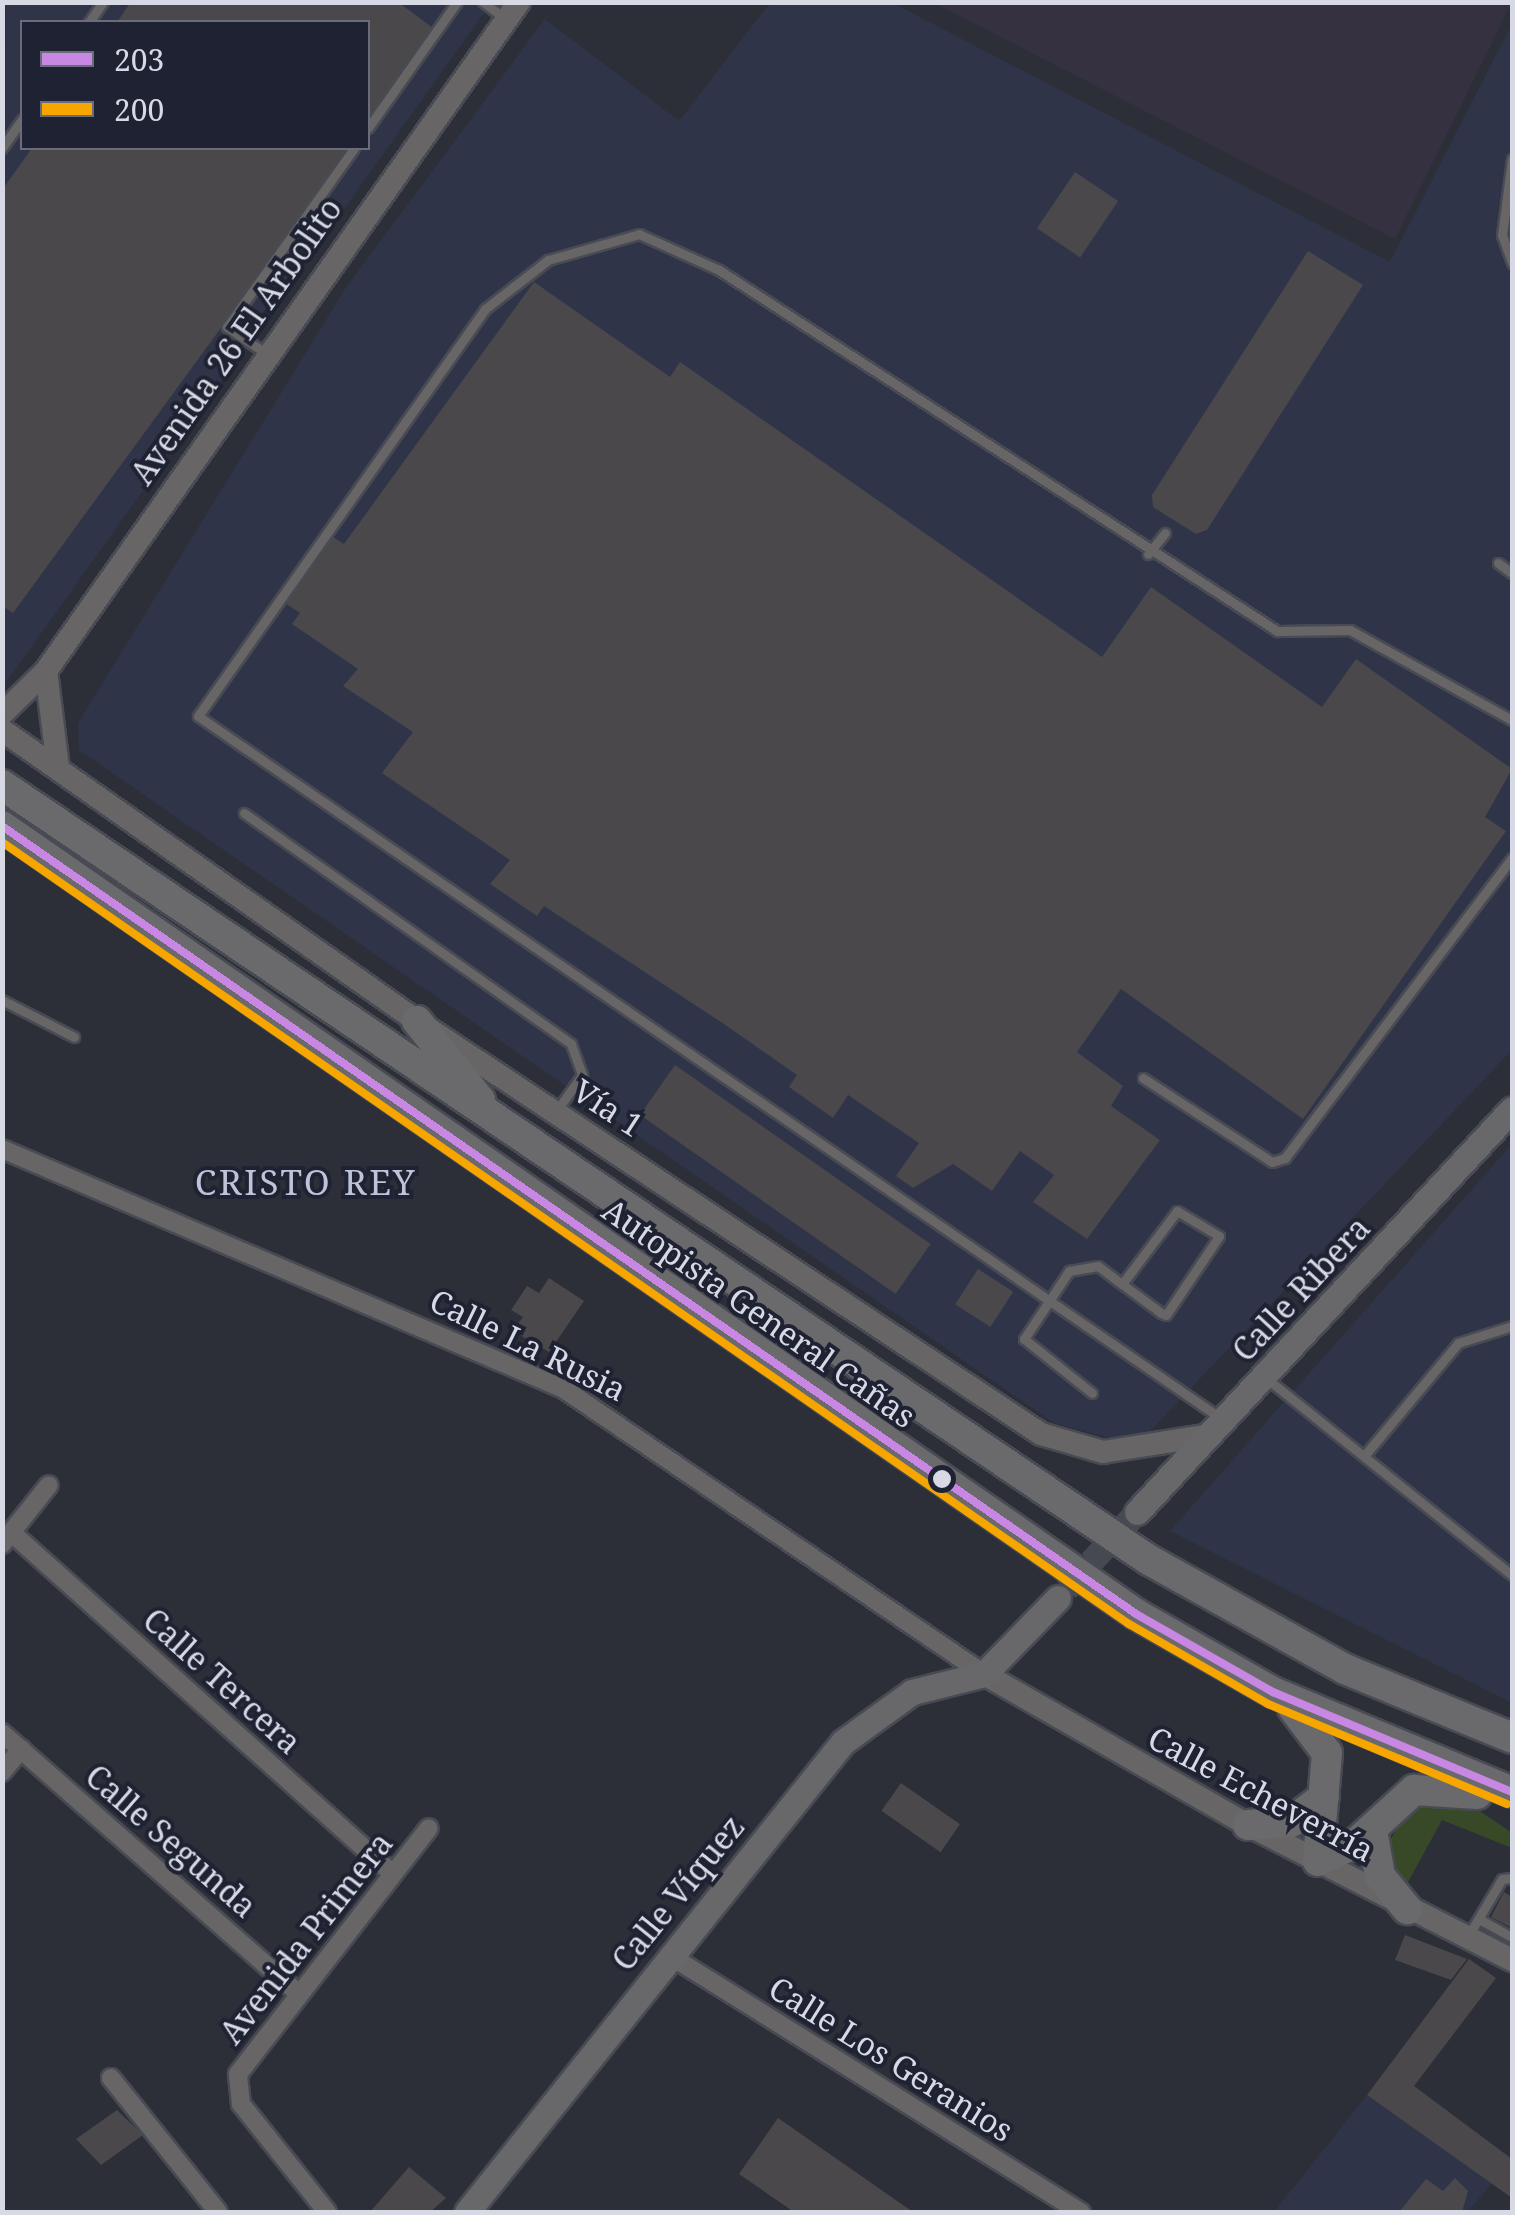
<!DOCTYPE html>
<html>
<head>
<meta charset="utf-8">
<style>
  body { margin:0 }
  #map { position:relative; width:1515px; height:2215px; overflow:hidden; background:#2c2f38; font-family:"Noto Serif",serif }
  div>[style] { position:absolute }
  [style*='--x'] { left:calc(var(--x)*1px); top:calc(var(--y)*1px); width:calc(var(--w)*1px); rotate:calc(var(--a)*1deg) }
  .commercial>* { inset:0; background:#353141 }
  .built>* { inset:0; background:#2f3449 }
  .green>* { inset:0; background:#384928 }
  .building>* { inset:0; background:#4a484b; transform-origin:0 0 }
  .secondary-tunnel>* { height:25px; margin-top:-12.5px; transform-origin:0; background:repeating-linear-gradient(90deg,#464952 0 25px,transparent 0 37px) }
  .roads { filter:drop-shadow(2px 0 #484b53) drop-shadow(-2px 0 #484b53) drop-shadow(0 2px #484b53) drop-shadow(0 -2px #484b53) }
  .service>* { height:9px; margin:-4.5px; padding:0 4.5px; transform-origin:4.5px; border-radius:4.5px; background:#676566 }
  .minor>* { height:18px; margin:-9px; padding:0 9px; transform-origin:9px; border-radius:9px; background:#676566 }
  .tertiary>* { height:22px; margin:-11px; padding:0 11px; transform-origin:11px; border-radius:11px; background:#676566 }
  .secondary>* { height:25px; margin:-12.5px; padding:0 12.5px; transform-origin:12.5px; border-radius:12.5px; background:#68686a }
  .trunk>* { height:30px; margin:-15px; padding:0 15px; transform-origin:15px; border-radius:15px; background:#6a6a6c }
  .bus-1>* { height:8px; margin:-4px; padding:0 4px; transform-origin:4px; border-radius:4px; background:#c787e3 }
  .bus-2>* { height:8px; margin:-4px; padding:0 4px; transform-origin:4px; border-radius:4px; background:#f7a600 }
  .dots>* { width:28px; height:28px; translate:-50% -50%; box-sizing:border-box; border:5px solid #1f2232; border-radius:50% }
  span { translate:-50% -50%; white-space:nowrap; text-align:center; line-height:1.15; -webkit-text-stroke:8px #1f2232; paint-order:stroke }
  .street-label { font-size:32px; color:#d7dae5 }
  .neighbourhood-label { font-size:35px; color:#bec3d8; letter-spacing:2.5px }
  .frame { position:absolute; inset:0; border:5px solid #d7dae5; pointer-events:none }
  .legend { position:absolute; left:20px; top:20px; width:350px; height:130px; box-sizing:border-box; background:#1f2232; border:2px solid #696c7a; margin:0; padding:12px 18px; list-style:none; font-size:30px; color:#d7dae5 }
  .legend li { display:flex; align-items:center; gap:20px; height:50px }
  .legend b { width:50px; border:2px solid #696c7a }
</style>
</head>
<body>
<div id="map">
  <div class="commercial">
    <div style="clip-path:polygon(1512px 2px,1395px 239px,934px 3px,934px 2px)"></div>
  </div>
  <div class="built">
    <div style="clip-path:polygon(evenodd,6px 2px,491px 3px,7px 681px,2px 678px,6px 2px,22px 22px,368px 22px,368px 148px,22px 148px,22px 22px)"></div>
    <div style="clip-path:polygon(770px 3px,893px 3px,1390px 262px,1512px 24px,1512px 1050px,1137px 1445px,1054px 1423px,79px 750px,78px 723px,345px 289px,545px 19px,679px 121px)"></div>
    <div style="clip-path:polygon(1512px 1144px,1512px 1703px,1170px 1531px)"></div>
    <div style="clip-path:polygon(1367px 2095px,1492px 2183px,1468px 2212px,1274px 2212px)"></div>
  </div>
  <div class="green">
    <div style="clip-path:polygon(1468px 1803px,1512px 1833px,1512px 1848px,1442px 1820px,1408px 1882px,1397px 1876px,1386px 1846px,1413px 1804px)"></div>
  </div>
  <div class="building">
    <div style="clip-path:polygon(131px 2px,398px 2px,437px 31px,368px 126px,368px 22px,117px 22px)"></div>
    <div style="clip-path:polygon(32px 148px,352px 148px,13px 613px,2px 606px,2px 190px)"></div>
    <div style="left:1075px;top:172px;width:52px;height:68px;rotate:34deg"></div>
    <div style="clip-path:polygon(1308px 251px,1363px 285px,1207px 530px,1196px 534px,1153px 507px,1152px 495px)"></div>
    <div style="clip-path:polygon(534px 282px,670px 377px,680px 362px,1102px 657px,1151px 587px,1322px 707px,1356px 659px,1512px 769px,1485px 817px,1506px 831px,1303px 1119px,1121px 989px,1077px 1052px,1123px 1086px,1111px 1106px,1160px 1140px,1087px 1239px,1033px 1202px,1054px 1175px,1020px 1151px,992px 1191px,953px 1164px,913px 1188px,896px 1176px,919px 1143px,848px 1095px,833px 1118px,789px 1087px,797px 1075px,724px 1024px,544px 906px,537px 916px,490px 884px,510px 860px,382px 773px,413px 732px,343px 686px,358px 669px,292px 624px,300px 613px,285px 603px,333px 537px,344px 544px)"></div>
    <div style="left:675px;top:1065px;width:312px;height:61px;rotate:35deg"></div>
    <div style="left:978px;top:1269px;width:42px;height:42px;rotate:33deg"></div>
    <div style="clip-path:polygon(549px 1278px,584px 1301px,549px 1352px,513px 1331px,523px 1317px,511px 1310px,527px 1286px,539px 1293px)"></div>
    <div style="left:901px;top:1783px;width:72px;height:34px;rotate:35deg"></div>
    <div style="clip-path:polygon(1504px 1892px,1512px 1897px,1512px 1928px,1491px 1917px)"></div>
    <div style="clip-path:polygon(1405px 1935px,1467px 1959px,1451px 1980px,1395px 1960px)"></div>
    <div style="clip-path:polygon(1469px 1959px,1496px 1978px,1414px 2086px,1512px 2159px,1512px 2198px,1367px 2095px)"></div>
    <div style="clip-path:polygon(117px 2110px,143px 2135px,101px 2165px,76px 2139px)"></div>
    <div style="clip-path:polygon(778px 2118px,913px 2212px,794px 2212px,739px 2174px)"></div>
    <div style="clip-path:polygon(409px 2167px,446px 2198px,430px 2212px,370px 2212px)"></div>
    <div style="clip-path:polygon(1455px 2178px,1468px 2191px,1462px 2212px,1399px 2212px,1426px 2179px,1443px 2191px)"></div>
  </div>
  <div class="secondary-tunnel">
    <div style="--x:1066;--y:1589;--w:105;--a:-47.3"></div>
  </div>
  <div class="roads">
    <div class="service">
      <div style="--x:483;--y:2;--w:26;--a:37"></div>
      <div style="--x:89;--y:22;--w:24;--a:-55"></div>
      <div style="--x:368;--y:128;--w:154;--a:-54.8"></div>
      <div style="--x:2;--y:148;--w:35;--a:-55"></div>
      <div style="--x:1512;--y:159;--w:77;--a:97.5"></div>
      <div style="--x:1502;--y:235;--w:30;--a:70"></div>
      <div style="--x:264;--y:352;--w:45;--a:-146"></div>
      <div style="--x:227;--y:327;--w:219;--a:-54.6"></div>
      <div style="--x:1148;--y:554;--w:27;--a:-51"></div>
      <div style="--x:1498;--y:563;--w:17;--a:36"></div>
      <div style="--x:244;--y:813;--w:400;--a:35.2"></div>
      <div style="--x:571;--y:1044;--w:33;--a:70"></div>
      <div style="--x:582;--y:1075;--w:43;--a:125.5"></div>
      <div style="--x:2;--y:1000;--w:81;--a:27.2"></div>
      <div style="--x:1143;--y:1078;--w:154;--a:33.1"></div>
      <div style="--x:1272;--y:1162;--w:14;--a:-17"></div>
      <div style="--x:1285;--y:1158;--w:376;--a:-52.9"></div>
      <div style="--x:1266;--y:1378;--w:315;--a:38.7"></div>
      <div style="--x:1092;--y:1393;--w:87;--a:-141.5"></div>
      <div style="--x:1024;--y:1339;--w:82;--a:-56.5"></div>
      <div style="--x:1069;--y:1271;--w:29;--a:-10"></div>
      <div style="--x:1098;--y:1266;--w:30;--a:37"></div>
      <div style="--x:1122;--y:1284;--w:49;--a:36.6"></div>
      <div style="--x:1161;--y:1313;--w:5;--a:22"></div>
      <div style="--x:1166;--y:1315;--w:95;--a:-56.1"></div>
      <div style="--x:1219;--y:1236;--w:49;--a:-149.2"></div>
      <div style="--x:1177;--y:1211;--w:91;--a:127"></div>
      <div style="--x:1219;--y:1417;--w:1238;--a:-145.53"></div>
      <div style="--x:198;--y:716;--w:498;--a:-54.8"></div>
      <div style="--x:485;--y:309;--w:80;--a:-37.9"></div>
      <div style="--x:548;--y:260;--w:95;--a:-15.9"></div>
      <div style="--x:639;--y:234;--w:88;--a:24.2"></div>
      <div style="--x:719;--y:270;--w:665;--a:32.9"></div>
      <div style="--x:1277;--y:631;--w:73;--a:-0.8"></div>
      <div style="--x:1350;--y:630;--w:185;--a:29.1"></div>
      <div style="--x:1364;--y:1456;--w:147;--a:-50.2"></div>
      <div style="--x:1458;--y:1343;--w:57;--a:-17.5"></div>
      <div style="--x:1479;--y:1919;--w:38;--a:29"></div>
      <div style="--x:1468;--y:1936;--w:66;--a:-59.2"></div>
      <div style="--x:1502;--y:1879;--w:10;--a:-6"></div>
    </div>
    <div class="minor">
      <div style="--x:2;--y:1149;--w:611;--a:23.12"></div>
      <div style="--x:564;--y:1389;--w:508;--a:34.16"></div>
      <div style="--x:12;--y:1533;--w:511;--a:41.83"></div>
      <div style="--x:2;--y:1544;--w:75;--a:-51.5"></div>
      <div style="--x:2;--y:1733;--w:395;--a:41.3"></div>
      <div style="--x:2;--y:1772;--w:30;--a:-50"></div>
      <div style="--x:669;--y:1955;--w:486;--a:32"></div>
      <div style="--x:111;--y:2078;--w:171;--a:51.4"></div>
      <div style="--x:327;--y:2212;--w:138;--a:-128.5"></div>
      <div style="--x:241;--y:2104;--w:30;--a:-96"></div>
      <div style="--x:238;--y:2074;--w:311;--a:-52.2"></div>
    </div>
    <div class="tertiary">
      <div style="--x:46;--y:671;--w:98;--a:82.9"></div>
      <div style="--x:2;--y:714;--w:62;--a:-44.3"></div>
      <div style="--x:46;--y:671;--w:819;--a:-54.74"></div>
      <div style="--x:2;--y:730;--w:507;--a:35.04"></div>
      <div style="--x:417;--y:1021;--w:748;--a:33.5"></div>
      <div style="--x:1041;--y:1434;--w:65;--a:16.2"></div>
      <div style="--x:1103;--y:1452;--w:108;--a:-9"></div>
      <div style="--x:984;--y:1674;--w:304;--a:29.8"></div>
      <div style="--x:1248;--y:1825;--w:297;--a:27.1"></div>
    </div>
    <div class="secondary">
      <div style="--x:1137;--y:1512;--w:550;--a:-47.06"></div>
      <div style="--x:467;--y:2212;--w:602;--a:-51.34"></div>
      <div style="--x:843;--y:1742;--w:85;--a:-35.9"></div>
      <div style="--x:912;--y:1692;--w:74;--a:-14"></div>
      <div style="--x:984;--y:1674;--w:106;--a:-45.8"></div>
    </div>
    <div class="trunk">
      <div style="--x:2;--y:785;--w:1384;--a:34.05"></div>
      <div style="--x:1149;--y:1560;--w:224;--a:29.1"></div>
      <div style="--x:1345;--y:1669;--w:181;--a:22.4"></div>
      <div style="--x:2;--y:826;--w:1381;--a:34.79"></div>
      <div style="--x:1136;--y:1614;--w:158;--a:29.7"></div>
      <div style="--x:1273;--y:1692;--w:259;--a:22.7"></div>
      <div style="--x:417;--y:1021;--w:101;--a:51.4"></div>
      <div style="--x:1293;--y:1708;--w:56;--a:52.9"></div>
      <div style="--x:1327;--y:1753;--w:108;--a:94.8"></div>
      <div style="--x:1318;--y:1861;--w:42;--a:-25.3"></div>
      <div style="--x:1356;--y:1843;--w:79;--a:-42.4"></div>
      <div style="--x:1414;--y:1790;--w:63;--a:3.6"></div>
      <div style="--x:1248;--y:1825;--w:43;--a:-4"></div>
      <div style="--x:1291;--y:1822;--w:41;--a:-37.1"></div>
      <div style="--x:1372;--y:1830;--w:47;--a:80.1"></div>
      <div style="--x:1380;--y:1876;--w:43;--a:50.7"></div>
    </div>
  </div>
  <div class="bus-1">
    <div style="--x:2;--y:826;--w:1381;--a:34.79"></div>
    <div style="--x:1136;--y:1614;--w:158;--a:29.7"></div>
    <div style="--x:1273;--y:1692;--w:259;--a:22.7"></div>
  </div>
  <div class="bus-2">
    <div style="--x:2;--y:842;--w:1372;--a:34.76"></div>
    <div style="--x:1129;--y:1624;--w:160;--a:29.9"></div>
    <div style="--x:1268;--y:1704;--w:259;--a:22.7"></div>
  </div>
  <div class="dots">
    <div style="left:942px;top:1479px;background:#d7dae5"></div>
  </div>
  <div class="street-label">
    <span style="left:236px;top:341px;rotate:-55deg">Avenida 26 El Arbolito</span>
    <span style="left:608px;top:1108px;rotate:33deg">Vía 1</span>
    <span style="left:1301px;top:1289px;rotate:-47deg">Calle Ribera</span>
    <span style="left:759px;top:1313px;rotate:35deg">Autopista General Cañas</span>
    <span style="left:528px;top:1345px;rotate:26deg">Calle La Rusia</span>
    <span style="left:222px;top:1681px;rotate:42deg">Calle Tercera</span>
    <span style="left:1261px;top:1794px;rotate:28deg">Calle Echeverría</span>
    <span style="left:171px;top:1841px;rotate:41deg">Calle Segunda</span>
    <span style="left:678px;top:1893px;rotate:-51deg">Calle Víquez</span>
    <span style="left:306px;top:1938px;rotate:-52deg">Avenida Primera</span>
    <span style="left:891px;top:2059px;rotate:32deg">Calle Los Geranios</span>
  </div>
  <div class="neighbourhood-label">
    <span style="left:306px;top:1182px">CRISTO REY</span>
  </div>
  <div class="frame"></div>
  <ul class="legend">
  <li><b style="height:12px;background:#c787e3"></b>203</li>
  <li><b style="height:12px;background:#f7a600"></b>200</li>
  </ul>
</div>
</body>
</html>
